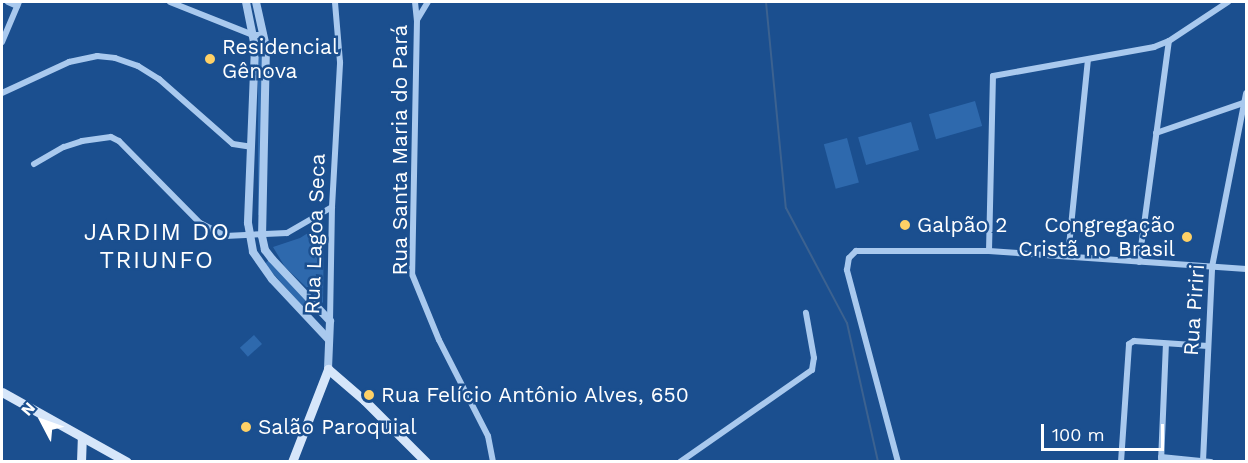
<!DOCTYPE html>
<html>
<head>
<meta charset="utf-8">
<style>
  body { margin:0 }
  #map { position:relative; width:1248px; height:463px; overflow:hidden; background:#1b4f8f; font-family:"Work Sans",sans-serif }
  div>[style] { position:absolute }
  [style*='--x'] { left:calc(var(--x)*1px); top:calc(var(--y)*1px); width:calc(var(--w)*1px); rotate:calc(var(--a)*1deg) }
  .green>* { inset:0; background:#2e69ad; transform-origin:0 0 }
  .stream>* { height:2px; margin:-1px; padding:0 1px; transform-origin:1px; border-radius:1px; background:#3c6290 }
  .minor>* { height:6px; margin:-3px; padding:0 3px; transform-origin:3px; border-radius:3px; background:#a9c9ee }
  .tertiary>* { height:8px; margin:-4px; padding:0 4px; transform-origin:4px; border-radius:4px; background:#a9c9ee }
  .secondary>* { height:9px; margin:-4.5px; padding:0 4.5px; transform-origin:4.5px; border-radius:4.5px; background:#d6e6fa }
  .dots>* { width:16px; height:16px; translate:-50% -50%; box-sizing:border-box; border:3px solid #1b4f8f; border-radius:50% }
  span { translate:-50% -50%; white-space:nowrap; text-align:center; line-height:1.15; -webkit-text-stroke:5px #1b4f8f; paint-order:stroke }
  .poi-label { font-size:21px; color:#fff }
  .left { translate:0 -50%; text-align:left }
  .right { translate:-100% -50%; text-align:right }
  .street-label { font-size:21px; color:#fff }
  .quarter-label { font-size:24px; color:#fff; letter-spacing:1.5px }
  .frame { position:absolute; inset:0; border:3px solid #fff; pointer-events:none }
  .north { position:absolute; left:12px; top:391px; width:60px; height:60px; -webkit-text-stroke:4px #1b4f8f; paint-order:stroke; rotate:311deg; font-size:16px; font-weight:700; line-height:24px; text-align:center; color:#fff }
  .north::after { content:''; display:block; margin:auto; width:21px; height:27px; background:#fff; clip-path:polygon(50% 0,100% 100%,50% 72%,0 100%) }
  .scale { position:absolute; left:1041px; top:424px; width:123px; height:27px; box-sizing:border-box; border:3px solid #fff; border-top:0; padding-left:8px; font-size:18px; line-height:21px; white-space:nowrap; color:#fff; -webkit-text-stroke:4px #1b4f8f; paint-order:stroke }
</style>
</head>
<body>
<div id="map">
  <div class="green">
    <div style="left:258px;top:50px;width:6px;height:165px"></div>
    <div style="left:975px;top:101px;width:26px;height:48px;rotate:74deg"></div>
    <div style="left:911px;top:122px;width:29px;height:55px;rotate:74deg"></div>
    <div style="left:847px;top:138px;width:46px;height:24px;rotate:75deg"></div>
    <div style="clip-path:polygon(316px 228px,322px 228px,324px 231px,323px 303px,285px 267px,273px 247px,300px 238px)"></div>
    <div style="left:269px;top:260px;width:66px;height:6px;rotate:48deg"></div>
    <div style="left:254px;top:335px;width:12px;height:19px;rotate:48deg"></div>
  </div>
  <div class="stream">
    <div style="--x:766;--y:2;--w:207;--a:84.5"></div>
    <div style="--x:786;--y:208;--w:130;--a:62.1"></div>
    <div style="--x:847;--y:323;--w:142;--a:77.4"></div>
  </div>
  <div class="minor">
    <div style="--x:8;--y:2;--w:10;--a:24"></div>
    <div style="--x:170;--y:2;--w:89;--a:21.7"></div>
    <div style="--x:253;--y:35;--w:11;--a:0"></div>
    <div style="--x:415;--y:2;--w:18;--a:84"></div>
    <div style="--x:417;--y:20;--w:254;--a:91.1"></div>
    <div style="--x:412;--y:274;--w:71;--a:67.8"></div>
    <div style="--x:439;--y:340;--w:108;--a:63"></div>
    <div style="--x:488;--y:436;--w:26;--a:79"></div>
    <div style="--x:417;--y:20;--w:21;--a:-59"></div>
    <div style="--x:2;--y:42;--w:43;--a:-67"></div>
    <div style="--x:2;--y:93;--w:74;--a:-24.8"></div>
    <div style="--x:69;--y:62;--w:29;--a:-12"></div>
    <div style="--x:97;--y:56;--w:18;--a:6"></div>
    <div style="--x:115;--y:58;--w:24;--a:19"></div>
    <div style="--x:138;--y:66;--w:25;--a:32"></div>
    <div style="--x:159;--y:79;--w:98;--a:41.3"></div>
    <div style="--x:233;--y:144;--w:18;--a:9"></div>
    <div style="--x:1156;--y:133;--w:95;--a:-19"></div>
    <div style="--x:34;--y:164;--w:34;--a:-30"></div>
    <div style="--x:64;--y:147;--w:19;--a:-18"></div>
    <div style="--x:82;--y:141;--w:29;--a:-8"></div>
    <div style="--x:111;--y:137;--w:9;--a:27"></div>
    <div style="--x:119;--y:141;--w:115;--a:45.4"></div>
    <div style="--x:200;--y:223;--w:28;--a:27"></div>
    <div style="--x:225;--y:236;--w:62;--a:-2.8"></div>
    <div style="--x:287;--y:233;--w:52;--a:-30"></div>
    <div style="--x:989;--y:251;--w:175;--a:-88.7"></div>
    <div style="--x:993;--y:76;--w:164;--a:-10.2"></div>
    <div style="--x:1154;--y:47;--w:16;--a:-22"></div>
    <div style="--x:1169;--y:41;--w:71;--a:-33.5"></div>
    <div style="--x:1068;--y:256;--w:197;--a:-84.2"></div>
    <div style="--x:1139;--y:262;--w:223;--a:-82.3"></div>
    <div style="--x:330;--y:321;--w:114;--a:-89"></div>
    <div style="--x:332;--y:207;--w:145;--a:-86.8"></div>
    <div style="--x:340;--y:62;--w:60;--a:-94.8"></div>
    <div style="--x:1161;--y:457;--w:50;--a:5.7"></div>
    <div style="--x:1203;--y:461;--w:194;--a:-87.3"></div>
    <div style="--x:1212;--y:267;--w:177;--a:-78.9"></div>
    <div style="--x:680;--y:462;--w:161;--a:-34.9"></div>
    <div style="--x:812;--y:370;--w:12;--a:-81"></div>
    <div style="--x:814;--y:358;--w:46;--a:-100.1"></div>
    <div style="--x:898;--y:462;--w:199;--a:-104.9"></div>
    <div style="--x:847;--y:270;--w:12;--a:-81"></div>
    <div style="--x:849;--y:258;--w:10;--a:-45"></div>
    <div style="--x:856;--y:251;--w:133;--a:0"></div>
    <div style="--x:989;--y:251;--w:258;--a:4"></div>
    <div style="--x:1121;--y:462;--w:118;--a:-86.1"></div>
    <div style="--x:1129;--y:344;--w:6;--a:-31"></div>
    <div style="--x:1134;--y:341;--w:74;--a:3.9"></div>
    <div style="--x:1161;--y:462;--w:118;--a:-87.6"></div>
  </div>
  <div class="tertiary">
    <div style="--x:246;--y:2;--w:46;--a:78.7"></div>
    <div style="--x:255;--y:47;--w:176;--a:92.3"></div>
    <div style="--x:248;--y:223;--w:29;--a:80"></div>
    <div style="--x:253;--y:252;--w:33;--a:55"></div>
    <div style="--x:272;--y:279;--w:83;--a:46.9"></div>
    <div style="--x:256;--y:2;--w:46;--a:77.5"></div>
    <div style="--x:266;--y:47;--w:189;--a:91.2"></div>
    <div style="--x:262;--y:236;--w:14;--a:78"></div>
    <div style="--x:265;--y:250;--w:11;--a:52"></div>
    <div style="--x:272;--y:259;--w:85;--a:46.9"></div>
    <div style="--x:330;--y:321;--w:48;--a:92.4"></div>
  </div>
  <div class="secondary">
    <div style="--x:2;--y:392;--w:143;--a:29.2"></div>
    <div style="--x:81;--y:462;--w:24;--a:-88"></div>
    <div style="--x:292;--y:462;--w:100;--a:-68.8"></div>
    <div style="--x:328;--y:369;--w:48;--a:40.7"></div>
    <div style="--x:364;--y:400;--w:88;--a:45"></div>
  </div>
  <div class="dots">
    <div style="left:210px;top:59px;background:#ffd166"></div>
    <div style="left:905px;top:225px;background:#ffd166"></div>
    <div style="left:1187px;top:237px;background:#ffd166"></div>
    <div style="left:369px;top:395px;background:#ffd166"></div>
    <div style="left:246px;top:427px;background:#ffd166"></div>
  </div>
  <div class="poi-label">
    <span class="left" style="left:222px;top:59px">Residencial<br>Gênova</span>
    <span class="left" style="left:917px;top:225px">Galpão 2</span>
    <span class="right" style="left:1175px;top:237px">Congregação<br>Cristã no Brasil</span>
    <span class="left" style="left:381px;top:395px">Rua Felício Antônio Alves, 650</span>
    <span class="left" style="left:258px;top:427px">Salão Paroquial</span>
  </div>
  <div class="street-label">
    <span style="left:400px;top:150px;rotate:-90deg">Rua Santa Maria do Pará</span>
    <span style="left:315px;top:234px;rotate:-88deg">Rua Lagoa Seca</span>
    <span style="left:1194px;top:310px;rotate:-86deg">Rua Piriri</span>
  </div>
  <div class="quarter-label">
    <span style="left:157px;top:247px">JARDIM DO<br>TRIUNFO</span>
  </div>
  <div class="frame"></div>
  <div class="north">N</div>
  <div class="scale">100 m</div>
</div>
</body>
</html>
